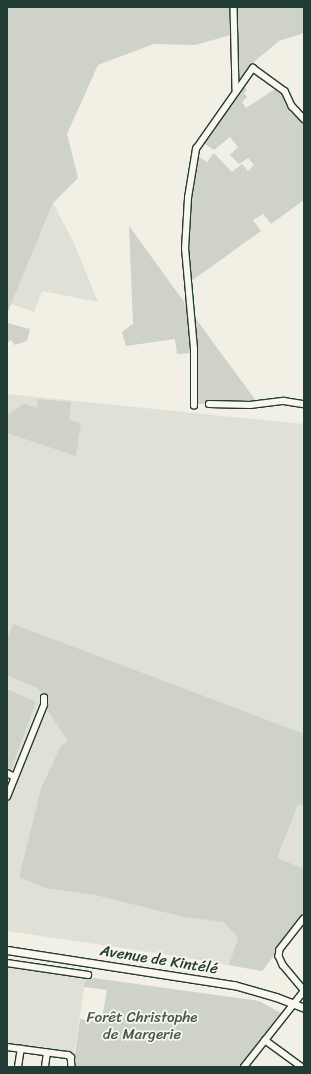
<!DOCTYPE html>
<html>
<head>
<meta charset="utf-8">
<style>
  body { margin:0 }
  #map { position:relative; width:311px; height:1074px; overflow:hidden; background:#f2f0e5; font-family:Sriracha,sans-serif }
  div>[style] { position:absolute }
  [style*='--x'] { left:calc(var(--x)*1px); top:calc(var(--y)*1px); width:calc(var(--w)*1px); rotate:calc(var(--a)*1deg) }
  .built>* { inset:0; background:#e0e1d6 }
  .green>* { inset:0; background:#cfd2c8 }
  .roads { filter:drop-shadow(1px 0 #1f3d34) drop-shadow(-1px 0 #1f3d34) drop-shadow(0 1px #1f3d34) drop-shadow(0 -1px #1f3d34) }
  .minor>* { height:5.5px; margin:-2.75px; padding:0 2.75px; transform-origin:2.75px; border-radius:2.75px; background:#fbf7ec }
  .major>* { height:7px; margin:-3.5px; padding:0 3.5px; transform-origin:3.5px; border-radius:3.5px; background:#fbf7ec }
  span { translate:-50% -50%; white-space:nowrap; text-align:center; line-height:1.15; -webkit-text-stroke:3.5px #fbf7ec; paint-order:stroke }
  .street-label { font-size:15px; color:#1f3d34 }
  .park-label { font-size:15px; color:#425b52 }
  .frame { position:absolute; inset:0; border:8px solid #1f3d34; pointer-events:none }
</style>
</head>
<body>
<div id="map">
  <div class="built">
    <div style="clip-path:polygon(53px 203px,73px 241px,98px 302px,42px 291px,34px 312px,11px 304px)"></div>
    <div style="clip-path:polygon(7px 394px,304px 424px,304px 918px,262px 971px,170px 955px,7px 931px)"></div>
    <div style="clip-path:polygon(7px 966px,86px 977px,74px 1054px,7px 1044px)"></div>
  </div>
  <div class="green">
    <div style="clip-path:polygon(7px 7px,231px 7px,231px 35px,195px 45px,154px 44px,98px 65px,67px 134px,78px 178px,53px 203px,7px 314px)"></div>
    <div style="clip-path:polygon(235px 7px,304px 7px,304px 33px,279px 41px,255px 61px,236px 89px)"></div>
    <div style="clip-path:polygon(242px 84px,247px 90px,244px 93px,247px 97px,242px 102px,246px 108px,278px 87px,304px 120px,304px 200px,271px 224px,263px 214px,253px 220px,261px 231px,190px 282px,187px 235px,196px 155px,207px 162px,214px 153px,232px 172px,242px 164px,248px 171px,254px 165px,248px 158px,239px 164px,230px 155px,238px 147px,230px 137px,214px 150px,202px 142px)"></div>
    <div style="clip-path:polygon(129px 226px,190px 310px,192px 353px,177px 354px,175px 339px,126px 346px,122px 332px,133px 324px)"></div>
    <div style="clip-path:polygon(193px 315px,257px 402px,196px 404px)"></div>
    <div style="clip-path:polygon(7px 323px,30px 329px,27px 341px,15px 345px,11px 340px,7px 343px)"></div>
    <div style="clip-path:polygon(38px 399px,71px 402px,69px 420px,81px 423px,76px 456px,7px 433px,7px 415px,24px 404px,37px 408px)"></div>
    <div style="clip-path:polygon(13px 624px,304px 734px,304px 806px,298px 804px,277px 858px,304px 869px,304px 916px,262px 971px,229px 965px,238px 938px,224px 922px,184px 917px,95px 895px,45px 888px,19px 877px,41px 788px,61px 746px,68px 741px,46px 708px,47px 697px,37px 688px,7px 675px,7px 639px)"></div>
    <div style="clip-path:polygon(7px 689px,36px 702px,11px 770px,7px 768px)"></div>
    <div style="clip-path:polygon(86px 977px,259px 1001px,281px 1013px,239px 1067px,73px 1067px,80px 1019px,101px 1023px,107px 990px,84px 987px)"></div>
  </div>
  <div class="roads">
    <div class="minor">
      <div style="--x:234;--y:7;--w:82;--a:88.6"></div>
      <div style="--x:209;--y:404;--w:41;--a:1.4"></div>
      <div style="--x:250;--y:405;--w:34;--a:-7"></div>
      <div style="--x:284;--y:401;--w:20;--a:9"></div>
      <div style="--x:194;--y:406;--w:57;--a:-90"></div>
      <div style="--x:194;--y:349;--w:100;--a:-95.1"></div>
      <div style="--x:185;--y:249;--w:51;--a:-86.6"></div>
      <div style="--x:188;--y:198;--w:50;--a:-80.7"></div>
      <div style="--x:196;--y:149;--w:99;--a:-54.9"></div>
      <div style="--x:253;--y:68;--w:39;--a:36"></div>
      <div style="--x:285;--y:91;--w:17;--a:65"></div>
      <div style="--x:292;--y:106;--w:18;--a:47"></div>
      <div style="--x:7;--y:773;--w:9;--a:27"></div>
      <div style="--x:7;--y:797;--w:99;--a:-68.1"></div>
      <div style="--x:44;--y:705;--w:7;--a:-90"></div>
      <div style="--x:304;--y:919;--w:39;--a:128"></div>
      <div style="--x:280;--y:950;--w:6;--a:99"></div>
      <div style="--x:279;--y:956;--w:10;--a:66"></div>
      <div style="--x:283;--y:965;--w:33;--a:50"></div>
      <div style="--x:7;--y:963;--w:82;--a:8.4"></div>
      <div style="--x:265;--y:1040;--w:46;--a:36.1"></div>
      <div style="--x:7;--y:1047;--w:62;--a:7.5"></div>
      <div style="--x:68;--y:1055;--w:4;--a:34"></div>
      <div style="--x:71;--y:1057;--w:10;--a:84"></div>
      <div style="--x:18;--y:1067;--w:18;--a:-81"></div>
      <div style="--x:45;--y:1067;--w:14;--a:-82"></div>
      <div style="--x:244;--y:1067;--w:97;--a:-51.7"></div>
    </div>
    <div class="major">
      <div style="--x:7;--y:950;--w:230;--a:8.8"></div>
      <div style="--x:234;--y:985;--w:44;--a:15.9"></div>
      <div style="--x:276;--y:997;--w:30;--a:21"></div>
    </div>
  </div>
  <div class="street-label">
    <span style="left:159px;top:960px;rotate:9deg">Avenue de Kintélé</span>
  </div>
  <div class="park-label">
    <span style="left:142px;top:1026px">Forêt Christophe<br>de Margerie</span>
  </div>
  <div class="frame"></div>
</div>
</body>
</html>
